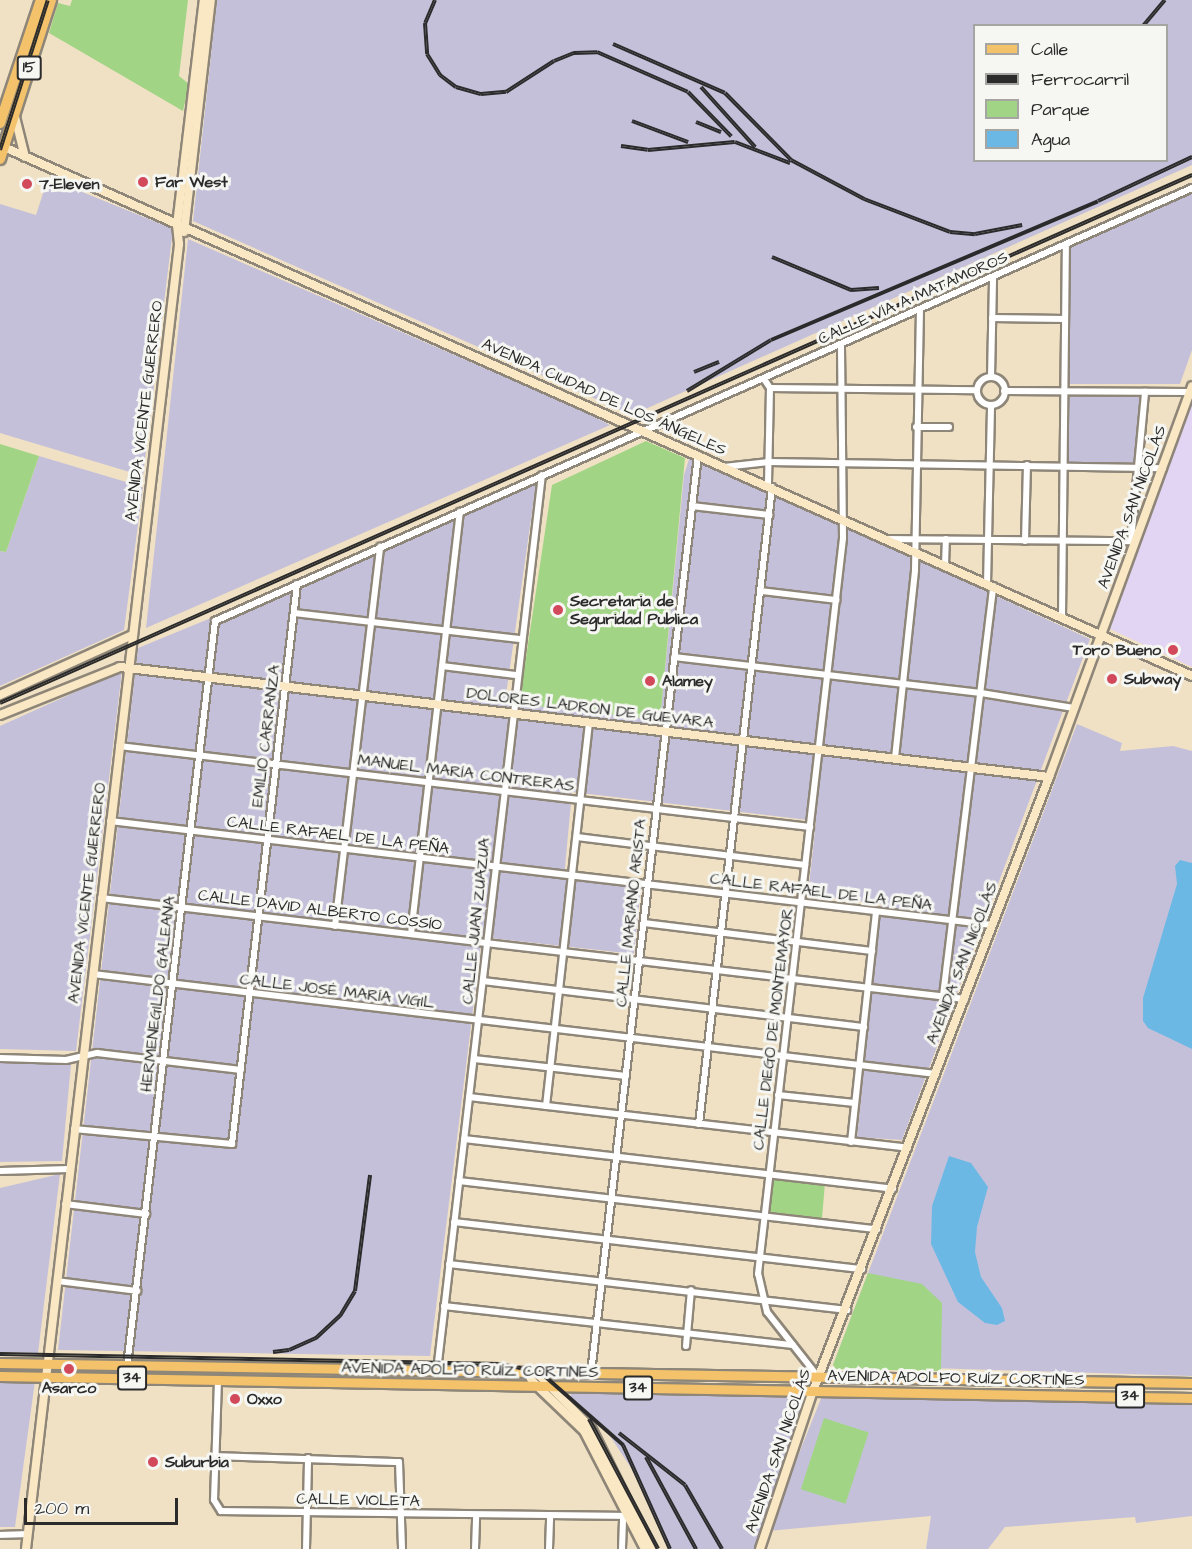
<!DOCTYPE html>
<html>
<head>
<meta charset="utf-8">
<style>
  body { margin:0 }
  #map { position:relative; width:1192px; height:1549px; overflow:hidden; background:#f0e1c4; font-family:"Architects Daughter",sans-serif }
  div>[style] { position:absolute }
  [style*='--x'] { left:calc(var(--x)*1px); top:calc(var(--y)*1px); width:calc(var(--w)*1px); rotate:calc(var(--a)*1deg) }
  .built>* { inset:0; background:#e2d4f3 }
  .industrial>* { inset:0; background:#c5c0da; transform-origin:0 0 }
  .green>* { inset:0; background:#a1d585; transform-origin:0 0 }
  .water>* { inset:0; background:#6cb8e5 }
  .roads { filter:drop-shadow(2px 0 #8e8678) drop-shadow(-2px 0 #8e8678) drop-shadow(0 2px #8e8678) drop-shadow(0 -2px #8e8678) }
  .street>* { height:6px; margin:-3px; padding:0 3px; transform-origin:3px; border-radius:3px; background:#fff }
  .street>.ring { margin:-3px; padding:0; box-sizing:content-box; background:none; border:6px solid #fff; border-radius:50% }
  .secondary>* { height:8px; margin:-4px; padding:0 4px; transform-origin:4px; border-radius:4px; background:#fae7c3 }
  .primary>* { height:9px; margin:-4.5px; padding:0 4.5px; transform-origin:4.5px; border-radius:4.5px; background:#f3c26a }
  .highway>* { height:10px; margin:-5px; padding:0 5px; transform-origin:5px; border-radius:5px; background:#f3c26a }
  .rail>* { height:4px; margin-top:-2px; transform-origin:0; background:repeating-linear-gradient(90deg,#f6f6f2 0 4.5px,#2b2b2b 0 9px); box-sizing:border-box; border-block:2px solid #2b2b2b }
  .dots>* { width:16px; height:16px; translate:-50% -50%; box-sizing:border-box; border:3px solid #f6f6f2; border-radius:50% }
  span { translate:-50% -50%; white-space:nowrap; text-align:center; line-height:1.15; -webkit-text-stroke:6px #f6f6f2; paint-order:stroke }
  .shield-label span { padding:2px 4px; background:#f6f6f2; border:2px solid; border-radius:4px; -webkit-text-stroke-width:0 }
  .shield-label { font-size:15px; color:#2b2b2b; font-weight:700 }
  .poi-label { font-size:16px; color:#2b2b2b; font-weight:700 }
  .left { translate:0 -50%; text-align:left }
  .right { translate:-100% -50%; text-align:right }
  .street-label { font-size:16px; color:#2b2b2b }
  .legend { position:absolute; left:973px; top:24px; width:195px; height:138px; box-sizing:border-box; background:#f6f6f2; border:2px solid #a5a5a2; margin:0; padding:8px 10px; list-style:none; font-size:18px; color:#2b2b2b }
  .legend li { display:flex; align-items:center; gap:12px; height:30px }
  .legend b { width:30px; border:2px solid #a5a5a2 }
  .scale { position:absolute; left:24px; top:1498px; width:154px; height:27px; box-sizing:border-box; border:3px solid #2b2b2b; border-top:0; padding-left:8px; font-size:18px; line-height:21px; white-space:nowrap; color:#2b2b2b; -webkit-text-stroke:4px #f6f6f2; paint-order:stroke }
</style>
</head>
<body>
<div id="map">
  <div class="built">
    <div style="clip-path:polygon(1192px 400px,1192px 667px,1110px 629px)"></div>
  </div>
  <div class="industrial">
    <div style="clip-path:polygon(evenodd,217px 0,1192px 0,1192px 165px,632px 415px,193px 221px,217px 0,974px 26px,1166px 26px,1166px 160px,974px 160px,974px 26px)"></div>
    <div style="clip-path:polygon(48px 178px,173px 229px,143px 476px,0 433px,0 204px,36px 215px)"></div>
    <div style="clip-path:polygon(1192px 193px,1192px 350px,1180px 384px,1068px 384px,1071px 247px)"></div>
    <div style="clip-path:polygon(188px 239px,585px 412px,610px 425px,146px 628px)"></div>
    <div style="left:1067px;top:395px;width:74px;height:68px"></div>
    <div style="clip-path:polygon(39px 456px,143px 487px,124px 630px,0 686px,0 551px,6px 552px)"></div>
    <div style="clip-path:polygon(690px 456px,1090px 639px,902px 1140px,857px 1137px,881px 904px,808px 895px,816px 821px,572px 792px,564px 878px,641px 888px,634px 954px,482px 937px,430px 1356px,58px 1350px,138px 648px,536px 484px,505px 702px,660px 720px,684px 475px)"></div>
    <div style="clip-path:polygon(122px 671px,76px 1051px,0 1049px,0 726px)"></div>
    <div style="clip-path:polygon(1077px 724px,1122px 743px,1120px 751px,1173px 746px,1192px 751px,1192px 1376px,833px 1365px)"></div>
    <div style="clip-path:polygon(0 1063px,71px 1064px,62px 1161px,0 1162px)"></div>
    <div style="clip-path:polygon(60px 1174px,38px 1353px,0 1352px,0 1188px)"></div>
    <div style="clip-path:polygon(0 1381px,35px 1381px,15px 1527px,0 1527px)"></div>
    <div style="clip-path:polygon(573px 1389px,807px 1393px,754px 1549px,669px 1549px,631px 1468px,608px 1433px,570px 1397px)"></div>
    <div style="clip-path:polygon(822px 1396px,1192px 1403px,1192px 1516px,1136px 1523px,1135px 1517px,1005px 1527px,988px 1549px,926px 1549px,931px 1516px,768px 1531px)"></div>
  </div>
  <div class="green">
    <div style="clip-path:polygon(72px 0,188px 0,179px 76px,189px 84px,183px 111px,49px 33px,58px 3px,70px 6px)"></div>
    <div style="clip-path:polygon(646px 441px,685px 458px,660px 720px,519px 704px,552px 485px)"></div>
    <div style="clip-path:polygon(0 444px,39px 456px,6px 552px,0 551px)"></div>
    <div style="clip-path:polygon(775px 1177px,825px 1183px,822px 1218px,771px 1212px,768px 1209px,771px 1180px)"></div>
    <div style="clip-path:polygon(868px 1273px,922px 1284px,942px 1303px,941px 1371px,836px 1369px,833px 1365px)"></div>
    <div style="left:824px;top:1418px;width:47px;height:75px;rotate:18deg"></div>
  </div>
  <div class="water">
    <div style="clip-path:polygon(1180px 860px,1192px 863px,1192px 1049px,1148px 1028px,1143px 1021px,1143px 998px,1177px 884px,1175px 866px)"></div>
    <div style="clip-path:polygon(949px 1156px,971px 1163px,988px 1187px,977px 1227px,975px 1252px,981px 1277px,1002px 1308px,1005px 1321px,997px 1325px,985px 1323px,958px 1302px,931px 1244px,932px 1206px)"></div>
  </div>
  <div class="roads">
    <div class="street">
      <div style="--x:992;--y:318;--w:73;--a:0.8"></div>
      <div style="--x:991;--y:377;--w:99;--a:-88.8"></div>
      <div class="ring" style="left:977px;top:377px;width:22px;height:22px"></div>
      <div style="--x:764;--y:379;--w:11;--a:56"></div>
      <div style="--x:770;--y:388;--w:98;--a:91.2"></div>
      <div style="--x:770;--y:388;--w:207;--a:0.6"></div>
      <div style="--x:1004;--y:391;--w:186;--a:0.3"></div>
      <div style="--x:916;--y:427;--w:33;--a:0"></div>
      <div style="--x:724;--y:467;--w:45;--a:-6.3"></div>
      <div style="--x:769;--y:462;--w:394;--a:0.9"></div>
      <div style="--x:692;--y:506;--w:78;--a:6.7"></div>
      <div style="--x:887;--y:539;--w:248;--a:0.5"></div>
      <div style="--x:1025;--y:541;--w:76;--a:-88.5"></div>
      <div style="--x:1131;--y:541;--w:150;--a:-84.6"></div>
      <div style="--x:945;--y:565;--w:26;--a:-88"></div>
      <div style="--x:987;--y:584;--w:179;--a:-88.7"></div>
      <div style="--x:761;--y:591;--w:76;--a:6.8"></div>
      <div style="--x:294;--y:613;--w:227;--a:6.6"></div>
      <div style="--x:1062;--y:617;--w:372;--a:-89.4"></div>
      <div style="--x:674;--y:657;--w:309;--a:6.7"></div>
      <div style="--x:981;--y:693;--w:94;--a:9.2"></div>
      <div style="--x:442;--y:666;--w:74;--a:7"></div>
      <div style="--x:119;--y:746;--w:696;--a:6.69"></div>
      <div style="--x:895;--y:758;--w:189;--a:-83.9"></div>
      <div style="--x:915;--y:570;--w:260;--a:-88.9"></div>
      <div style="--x:110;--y:821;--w:888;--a:6.72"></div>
      <div style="--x:577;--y:837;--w:230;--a:7"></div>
      <div style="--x:101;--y:898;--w:870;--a:6.67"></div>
      <div style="--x:644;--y:923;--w:230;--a:7"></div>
      <div style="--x:335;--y:926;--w:382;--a:-83.2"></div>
      <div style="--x:411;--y:934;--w:425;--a:-83.4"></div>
      <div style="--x:93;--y:974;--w:849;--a:6.77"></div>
      <div style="--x:483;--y:981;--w:384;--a:6.9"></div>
      <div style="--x:943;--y:996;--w:413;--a:-83"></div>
      <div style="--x:0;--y:1058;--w:66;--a:1.7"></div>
      <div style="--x:66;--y:1060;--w:32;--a:-13"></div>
      <div style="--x:97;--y:1053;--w:145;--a:6.7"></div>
      <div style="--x:474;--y:1059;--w:153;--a:6.4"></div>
      <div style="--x:778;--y:1095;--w:77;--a:5.9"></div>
      <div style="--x:469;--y:1097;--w:442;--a:6.6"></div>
      <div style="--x:546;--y:1106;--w:385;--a:-83.6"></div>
      <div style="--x:699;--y:1124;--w:641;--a:-83.46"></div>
      <div style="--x:74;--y:1129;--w:159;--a:5.4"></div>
      <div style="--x:232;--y:1144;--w:564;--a:-83.38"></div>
      <div style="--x:464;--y:1139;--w:432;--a:6.6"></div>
      <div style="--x:851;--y:1142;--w:231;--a:-83.8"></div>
      <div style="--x:0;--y:1171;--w:69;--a:-1.7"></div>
      <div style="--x:459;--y:1181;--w:421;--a:6.6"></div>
      <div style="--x:65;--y:1204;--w:82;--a:7"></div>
      <div style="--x:454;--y:1222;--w:411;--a:6.6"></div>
      <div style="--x:449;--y:1264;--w:401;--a:6.6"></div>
      <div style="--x:57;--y:1281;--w:81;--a:7.1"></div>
      <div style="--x:444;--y:1306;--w:351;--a:6.4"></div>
      <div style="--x:686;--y:1346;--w:56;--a:-84.9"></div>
      <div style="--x:127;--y:1366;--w:750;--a:-83.26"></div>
      <div style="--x:215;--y:621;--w:1069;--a:-23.9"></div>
      <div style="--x:437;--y:1371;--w:902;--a:-83.32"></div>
      <div style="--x:591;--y:1373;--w:924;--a:-83.35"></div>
      <div style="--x:819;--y:1378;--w:84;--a:-128.2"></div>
      <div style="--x:767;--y:1312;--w:39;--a:-103"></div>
      <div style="--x:758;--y:1274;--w:741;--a:-83.41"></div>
      <div style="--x:843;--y:538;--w:194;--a:-90.6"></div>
      <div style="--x:218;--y:1380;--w:120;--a:91.9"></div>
      <div style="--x:214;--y:1500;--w:13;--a:58"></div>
      <div style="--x:221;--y:1511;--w:407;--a:0.7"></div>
      <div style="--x:216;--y:1456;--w:183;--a:1.9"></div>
      <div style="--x:399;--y:1462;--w:87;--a:88"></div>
      <div style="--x:0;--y:1535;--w:27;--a:-2"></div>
      <div style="--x:306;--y:1549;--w:91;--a:-88.7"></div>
      <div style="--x:475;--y:1549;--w:33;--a:-88"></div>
      <div style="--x:549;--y:1549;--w:32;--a:-88"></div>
      <div style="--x:622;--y:1549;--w:31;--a:-88"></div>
    </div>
    <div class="secondary">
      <div style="--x:15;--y:117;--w:41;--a:76"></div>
      <div style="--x:4;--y:147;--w:1300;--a:24"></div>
      <div style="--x:184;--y:232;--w:234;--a:-83.4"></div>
      <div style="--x:0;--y:695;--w:145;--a:-24.4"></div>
      <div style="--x:0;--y:715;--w:129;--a:-21.8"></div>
      <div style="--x:120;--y:667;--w:935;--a:6.75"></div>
      <div style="--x:527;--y:1371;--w:11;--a:63"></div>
      <div style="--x:532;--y:1381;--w:72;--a:43.9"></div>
      <div style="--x:584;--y:1431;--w:133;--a:62.7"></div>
      <div style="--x:536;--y:1372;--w:78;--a:45.5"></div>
      <div style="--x:591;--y:1428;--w:135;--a:63.6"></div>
      <div style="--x:26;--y:1549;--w:1314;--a:-83.31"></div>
      <div style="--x:179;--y:244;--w:19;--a:-96"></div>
      <div style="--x:177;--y:225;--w:227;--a:-83.2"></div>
      <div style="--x:760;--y:1549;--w:167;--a:-71.5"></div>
      <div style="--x:813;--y:1391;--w:658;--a:-68.97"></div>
      <div style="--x:1049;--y:777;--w:416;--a:-69.9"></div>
    </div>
    <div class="primary">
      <div style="--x:0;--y:1363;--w:1192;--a:0.96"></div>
      <div style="--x:0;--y:1376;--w:1192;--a:1.06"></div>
    </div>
    <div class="highway">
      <div style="--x:0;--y:123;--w:130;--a:-71.6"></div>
      <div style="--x:0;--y:159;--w:167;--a:-72.2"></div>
    </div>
  </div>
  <div class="rail">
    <div style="--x:435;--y:0;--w:25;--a:113"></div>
    <div style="--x:425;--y:23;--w:31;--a:86"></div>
    <div style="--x:427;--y:54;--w:25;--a:58"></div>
    <div style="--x:440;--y:75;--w:20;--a:37"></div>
    <div style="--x:456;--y:87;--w:26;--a:16"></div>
    <div style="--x:481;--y:94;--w:25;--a:-5"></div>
    <div style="--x:506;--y:92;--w:57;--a:-32.9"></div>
    <div style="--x:554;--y:61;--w:22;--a:-22"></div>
    <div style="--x:574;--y:53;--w:23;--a:-2"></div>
    <div style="--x:597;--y:52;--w:99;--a:23.7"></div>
    <div style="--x:688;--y:92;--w:62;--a:45.7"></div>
    <div style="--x:1143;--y:26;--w:34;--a:-50"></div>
    <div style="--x:613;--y:44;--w:122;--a:23.6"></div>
    <div style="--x:725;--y:93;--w:94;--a:45.4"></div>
    <div style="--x:791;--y:160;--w:83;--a:28.1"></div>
    <div style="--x:864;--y:199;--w:92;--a:21"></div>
    <div style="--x:950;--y:232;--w:25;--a:5"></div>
    <div style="--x:975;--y:234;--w:48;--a:-10.8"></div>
    <div style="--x:701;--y:87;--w:81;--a:48"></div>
    <div style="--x:632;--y:121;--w:60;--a:20.6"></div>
    <div style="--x:696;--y:122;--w:27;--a:22"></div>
    <div style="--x:621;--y:146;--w:27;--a:8"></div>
    <div style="--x:648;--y:150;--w:87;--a:-5.3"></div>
    <div style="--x:735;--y:142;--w:59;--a:20.9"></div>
    <div style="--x:0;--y:150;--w:157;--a:-72.3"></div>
    <div style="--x:772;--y:257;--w:86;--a:22.7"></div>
    <div style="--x:851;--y:290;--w:28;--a:-4"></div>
    <div style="--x:694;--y:372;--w:27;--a:-22"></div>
    <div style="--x:687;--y:391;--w:98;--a:-31.3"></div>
    <div style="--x:771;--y:340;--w:355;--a:-23"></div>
    <div style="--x:1098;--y:201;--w:104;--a:-25.1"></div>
    <div style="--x:0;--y:703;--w:1304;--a:-23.89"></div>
    <div style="--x:273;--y:1352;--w:16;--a:-7"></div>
    <div style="--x:289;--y:1350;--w:30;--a:-24"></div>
    <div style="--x:316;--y:1338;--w:33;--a:-43"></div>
    <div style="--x:340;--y:1316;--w:29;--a:-59"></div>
    <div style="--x:355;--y:1291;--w:117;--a:-82.6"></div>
    <div style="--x:0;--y:1354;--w:500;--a:1.15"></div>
    <div style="--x:500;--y:1364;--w:41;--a:11.3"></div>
    <div style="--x:540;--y:1372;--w:111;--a:41.3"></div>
    <div style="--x:623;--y:1445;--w:114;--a:65.7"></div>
    <div style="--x:589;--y:1419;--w:147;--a:62"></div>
    <div style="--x:619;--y:1433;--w:84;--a:38.2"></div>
    <div style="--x:685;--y:1485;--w:74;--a:60"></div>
    <div style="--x:646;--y:1457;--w:105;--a:61.5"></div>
  </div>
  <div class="dots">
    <div style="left:143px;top:182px;background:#d1495b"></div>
    <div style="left:27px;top:184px;background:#d1495b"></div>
    <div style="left:558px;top:610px;background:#d1495b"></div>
    <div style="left:1173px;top:650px;background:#d1495b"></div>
    <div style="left:1112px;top:679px;background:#d1495b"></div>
    <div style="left:650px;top:681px;background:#d1495b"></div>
    <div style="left:69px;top:1369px;background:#d1495b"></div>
    <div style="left:235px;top:1399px;background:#d1495b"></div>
    <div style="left:153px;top:1462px;background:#d1495b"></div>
  </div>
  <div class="shield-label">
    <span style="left:29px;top:68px">15</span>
    <span style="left:132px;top:1378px">34</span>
    <span style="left:638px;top:1388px">34</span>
    <span style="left:1130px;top:1396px">34</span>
  </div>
  <div class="poi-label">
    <span class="left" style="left:155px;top:182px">Far West</span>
    <span class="left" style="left:39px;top:184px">7-Eleven</span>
    <span class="left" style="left:570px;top:610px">Secretaria de<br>Seguridad Publica</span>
    <span class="right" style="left:1161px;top:650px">Toro Bueno</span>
    <span class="left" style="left:1124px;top:679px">Subway</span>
    <span class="left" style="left:662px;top:681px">Alamey</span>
    <span style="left:69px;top:1388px">Asarco</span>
    <span class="left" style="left:247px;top:1399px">Oxxo</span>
    <span class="left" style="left:165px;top:1462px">Suburbia</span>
  </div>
  <div class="street-label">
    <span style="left:913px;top:298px;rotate:-24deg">CALLE VÍA A MATAMOROS</span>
    <span style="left:604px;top:397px;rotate:24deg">AVENIDA CIUDAD DE LOS ÁNGELES</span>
    <span style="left:144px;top:411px;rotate:-83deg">AVENIDA VICENTE GUERRERO</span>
    <span style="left:1132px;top:507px;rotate:-70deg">AVENIDA SAN NICOLÁS</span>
    <span style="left:590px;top:708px;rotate:7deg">DOLORES LADRÒN DE GUEVARA</span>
    <span style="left:266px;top:736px;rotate:-83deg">EMILIO CARRANZA</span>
    <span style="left:466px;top:773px;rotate:7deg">MANUEL MARÍA CONTRERAS</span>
    <span style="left:338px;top:835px;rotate:7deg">CALLE RAFAEL DE LA PEÑA</span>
    <span style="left:821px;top:892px;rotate:7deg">CALLE RAFAEL DE LA PEÑA</span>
    <span style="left:87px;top:893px;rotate:-83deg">AVENIDA VICENTE GUERRERO</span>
    <span style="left:320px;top:910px;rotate:7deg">CALLE DAVID ALBERTO COSSÍO</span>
    <span style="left:631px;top:913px;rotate:-84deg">CALLE MARIANO ARISTA</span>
    <span style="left:476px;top:921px;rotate:-84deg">CALLE JUAN ZUAZUA</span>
    <span style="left:962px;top:963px;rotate:-69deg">AVENIDA SAN NICOLÁS</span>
    <span style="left:337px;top:991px;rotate:7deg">CALLE JOSÉ MARÍA VIGIL</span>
    <span style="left:158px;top:994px;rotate:-83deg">HERMENEGILDO GALEANA</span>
    <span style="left:773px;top:1029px;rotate:-83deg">CALLE DIEGO DE MONTEMAYOR</span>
    <span style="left:470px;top:1370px;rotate:1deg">AVENIDA ADOLFO RUÍZ CORTINES</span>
    <span style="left:956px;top:1378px;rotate:1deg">AVENIDA ADOLFO RUÍZ CORTINES</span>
    <span style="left:778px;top:1451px;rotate:-71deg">AVENIDA SAN NICOLÁS</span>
    <span style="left:358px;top:1500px;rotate:1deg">CALLE VIOLETA</span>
  </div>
  <ul class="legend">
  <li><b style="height:8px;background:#f3c26a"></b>Calle</li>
  <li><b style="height:8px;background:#2b2b2b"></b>Ferrocarril</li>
  <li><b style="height:16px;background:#a1d585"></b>Parque</li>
  <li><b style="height:16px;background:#6cb8e5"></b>Agua</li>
  </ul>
  <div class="scale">200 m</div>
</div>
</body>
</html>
